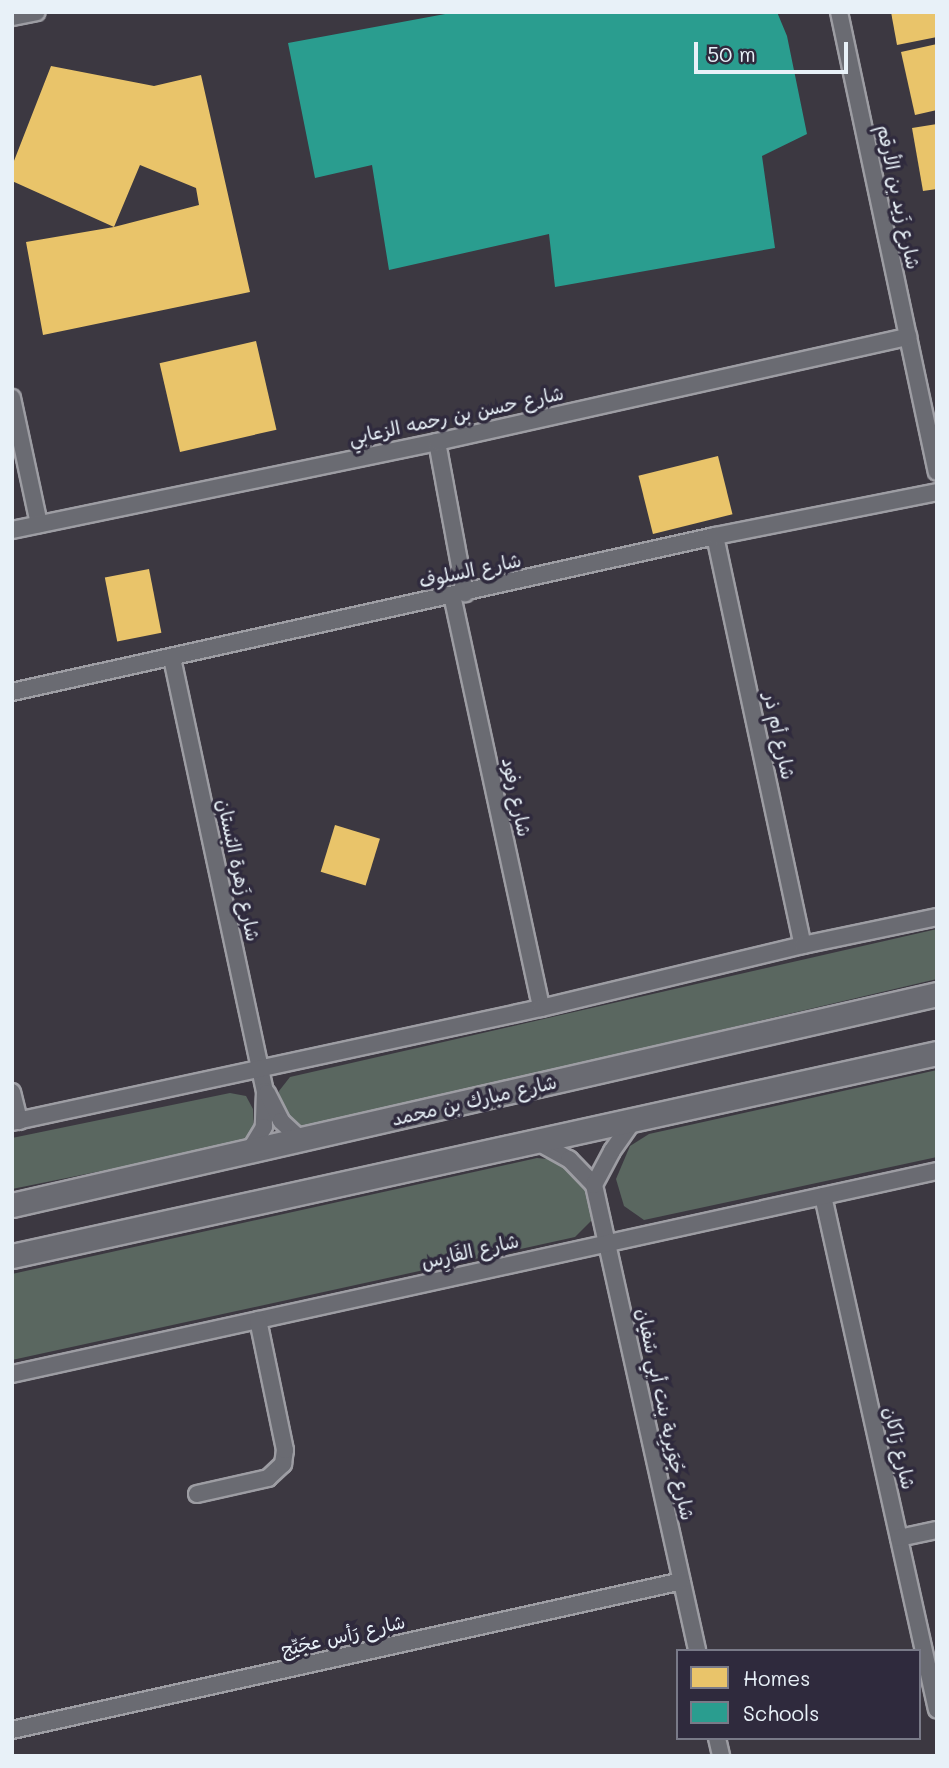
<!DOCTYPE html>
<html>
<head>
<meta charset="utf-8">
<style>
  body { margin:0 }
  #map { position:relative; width:949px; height:1768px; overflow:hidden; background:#3c3841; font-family:Mali,"Playpen Sans Arabic",sans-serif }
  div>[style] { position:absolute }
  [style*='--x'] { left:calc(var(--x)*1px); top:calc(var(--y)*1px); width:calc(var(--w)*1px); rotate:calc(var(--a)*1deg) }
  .green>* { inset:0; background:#5a6760 }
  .homes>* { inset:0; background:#e9c46a; transform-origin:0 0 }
  .schools>* { inset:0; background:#2a9d8f }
  .roads { filter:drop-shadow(2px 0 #9d9da3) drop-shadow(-2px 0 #9d9da3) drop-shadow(0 2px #9d9da3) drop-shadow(0 -2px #9d9da3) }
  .minor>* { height:16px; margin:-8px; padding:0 8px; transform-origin:8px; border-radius:8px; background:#6a6b72 }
  .secondary>* { height:23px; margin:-11.5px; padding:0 11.5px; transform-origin:11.5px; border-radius:11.5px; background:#6a6b72 }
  span { translate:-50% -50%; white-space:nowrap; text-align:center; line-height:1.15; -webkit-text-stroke:7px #2f2a3d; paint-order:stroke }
  .street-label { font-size:19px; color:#e8f1f8 }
  .frame { position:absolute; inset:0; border:14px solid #e8f1f8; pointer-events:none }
  .legend { position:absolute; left:676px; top:1649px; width:245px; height:91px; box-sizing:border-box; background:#2f2a3d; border:2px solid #797a88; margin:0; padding:9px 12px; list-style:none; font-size:21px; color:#e8f1f8 }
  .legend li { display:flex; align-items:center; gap:14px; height:35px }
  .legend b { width:35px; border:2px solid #797a88 }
  .scale { position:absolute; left:694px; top:42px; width:154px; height:32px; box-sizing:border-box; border:4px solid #e8f1f8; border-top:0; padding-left:9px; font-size:21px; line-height:24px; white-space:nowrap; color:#e8f1f8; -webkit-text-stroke:5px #2f2a3d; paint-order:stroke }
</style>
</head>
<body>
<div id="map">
  <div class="green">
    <div style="clip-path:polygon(937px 929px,937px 979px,300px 1129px,280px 1109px,279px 1091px,290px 1077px)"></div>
    <div style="clip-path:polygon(937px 1070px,937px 1157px,644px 1220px,624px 1206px,616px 1179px,630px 1146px,649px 1134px)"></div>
    <div style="clip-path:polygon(230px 1093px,246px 1096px,253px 1109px,254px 1131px,245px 1142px,12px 1189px,12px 1138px)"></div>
    <div style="clip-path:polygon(537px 1158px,568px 1161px,588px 1192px,593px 1219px,575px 1237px,12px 1360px,12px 1274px)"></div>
  </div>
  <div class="homes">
    <div style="clip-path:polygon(891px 12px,937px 12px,937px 37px,897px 45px)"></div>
    <div style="clip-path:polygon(937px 44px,937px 110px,915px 115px,901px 52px)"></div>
    <div style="clip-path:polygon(evenodd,51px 66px,154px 86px,201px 75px,250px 292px,43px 335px,26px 242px,114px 227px,12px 181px,12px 166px,51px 66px,140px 165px,196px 188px,199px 205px,114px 227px,140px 165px)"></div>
    <div style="clip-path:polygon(937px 124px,937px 189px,923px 191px,912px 128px)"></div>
    <div style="left:256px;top:341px;width:91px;height:99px;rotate:77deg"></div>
    <div style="left:718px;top:456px;width:60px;height:82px;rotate:76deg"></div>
    <div style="left:149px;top:569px;width:65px;height:45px;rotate:79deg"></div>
    <div style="left:335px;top:825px;width:47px;height:49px;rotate:17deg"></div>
  </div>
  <div class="schools">
    <div style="clip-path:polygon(456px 12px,777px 12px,787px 36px,807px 134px,762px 156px,775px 248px,555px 287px,549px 234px,389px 270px,372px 165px,315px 178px,288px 43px)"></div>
  </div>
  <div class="roads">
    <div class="minor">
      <div style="--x:839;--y:12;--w:470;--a:78"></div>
      <div style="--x:12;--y:17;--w:25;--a:-11"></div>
      <div style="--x:12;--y:398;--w:129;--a:77.9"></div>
      <div style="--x:437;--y:442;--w:154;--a:79.5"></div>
      <div style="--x:12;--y:530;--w:434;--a:-11.7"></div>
      <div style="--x:437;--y:442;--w:483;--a:-12.6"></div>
      <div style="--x:715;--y:536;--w:418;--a:77.9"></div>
      <div style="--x:452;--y:595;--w:422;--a:77.8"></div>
      <div style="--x:172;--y:658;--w:443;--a:77.9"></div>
      <div style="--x:265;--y:1091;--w:36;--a:92"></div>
      <div style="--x:264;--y:1127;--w:27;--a:121"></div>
      <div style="--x:12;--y:692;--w:720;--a:-12.51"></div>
      <div style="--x:715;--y:536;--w:226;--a:-11.2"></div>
      <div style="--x:12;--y:1092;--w:30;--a:76"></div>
      <div style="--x:267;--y:1093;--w:31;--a:63"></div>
      <div style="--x:281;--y:1121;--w:26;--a:43"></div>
      <div style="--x:12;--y:1122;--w:541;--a:-12.16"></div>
      <div style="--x:541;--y:1008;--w:269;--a:-13.5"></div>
      <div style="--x:803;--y:945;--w:137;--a:-11.8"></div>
      <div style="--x:536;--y:1141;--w:38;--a:29"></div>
      <div style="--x:569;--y:1159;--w:36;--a:46"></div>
      <div style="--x:594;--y:1185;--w:477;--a:77.5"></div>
      <div style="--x:594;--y:1185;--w:38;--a:-62"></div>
      <div style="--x:612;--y:1151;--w:38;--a:-55"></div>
      <div style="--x:823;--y:1196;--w:526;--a:77.49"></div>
      <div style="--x:12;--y:1374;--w:947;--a:-12.38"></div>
      <div style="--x:197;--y:1494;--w:73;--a:-12.7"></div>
      <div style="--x:268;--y:1478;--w:21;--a:-43"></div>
      <div style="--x:283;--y:1464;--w:14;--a:-82"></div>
      <div style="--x:285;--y:1450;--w:133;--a:-101.7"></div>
      <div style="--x:899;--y:1538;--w:39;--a:-12"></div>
      <div style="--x:12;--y:1730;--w:686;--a:-12.54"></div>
      <div style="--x:717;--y:1738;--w:18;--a:77"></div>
    </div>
    <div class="secondary">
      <div style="--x:12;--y:1205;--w:949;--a:-12.85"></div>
      <div style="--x:12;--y:1256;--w:947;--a:-12.38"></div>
    </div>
  </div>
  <div class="street-label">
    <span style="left:899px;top:197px;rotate:78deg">شارع زَيد بن الأرقم</span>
    <span style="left:456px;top:415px;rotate:-12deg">شارع حسن بن رحمه الزعابي</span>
    <span style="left:470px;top:570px;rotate:-12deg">شارع السلوف</span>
    <span style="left:780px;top:736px;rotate:78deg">شارع أم ذر</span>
    <span style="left:517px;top:797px;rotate:78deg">شارع رفود</span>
    <span style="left:239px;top:870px;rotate:78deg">شارع زَهرة البُستان</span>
    <span style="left:474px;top:1100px;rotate:-13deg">شارع مبارك بن محمد</span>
    <span style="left:470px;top:1251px;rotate:-13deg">شارع الفَارِس</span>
    <span style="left:666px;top:1414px;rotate:78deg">شارع جُوَيرِية بنت أبي سُفيان</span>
    <span style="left:900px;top:1448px;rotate:77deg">شارع رَاكان</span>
    <span style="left:343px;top:1635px;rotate:-13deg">شارع رَأس عجَيِّج</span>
  </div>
  <div class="frame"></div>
  <ul class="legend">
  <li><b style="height:19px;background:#e9c46a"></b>Homes</li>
  <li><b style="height:19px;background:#2a9d8f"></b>Schools</li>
  </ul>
  <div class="scale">50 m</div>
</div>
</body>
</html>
